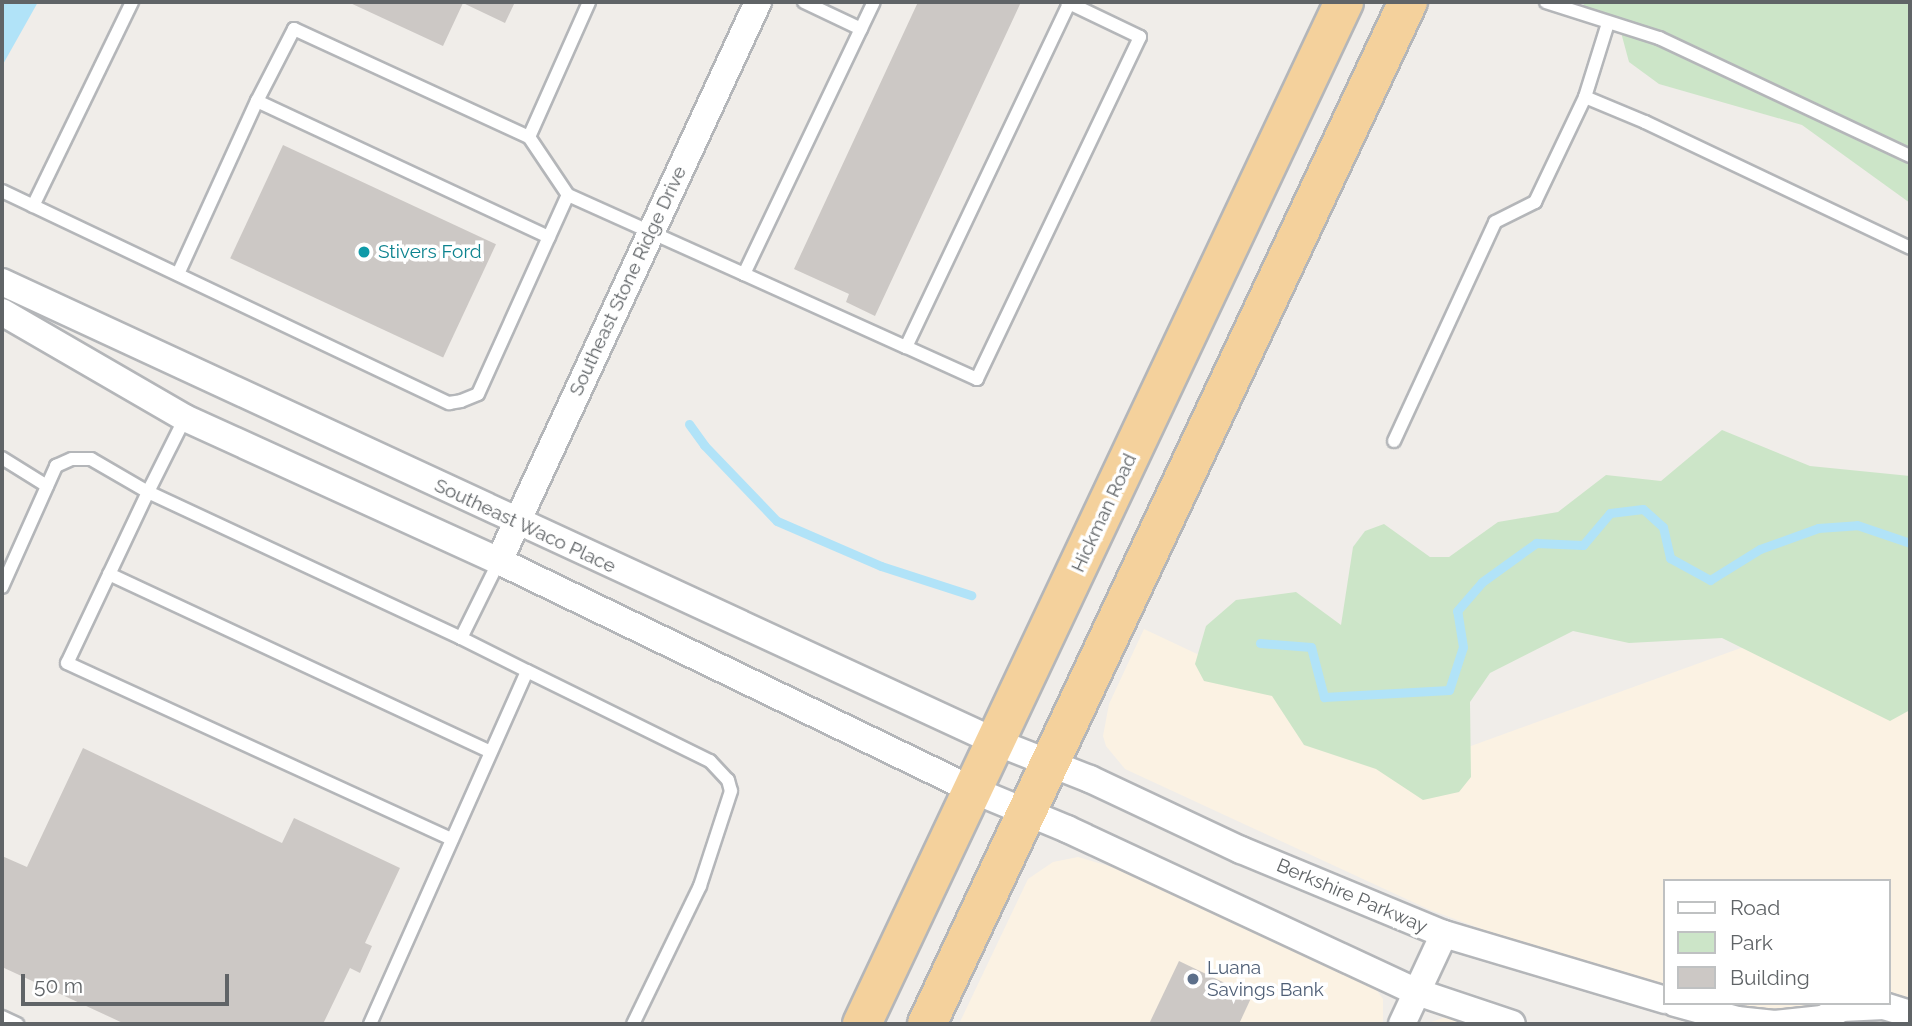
<!DOCTYPE html>
<html>
<head>
<meta charset="utf-8">
<style>
  body { margin:0 }
  #map { position:relative; width:1912px; height:1026px; overflow:hidden; background:#f0ede9; font-family:Raleway,sans-serif }
  div>[style] { position:absolute }
  [style*='--x'] { left:calc(var(--x)*1px); top:calc(var(--y)*1px); width:calc(var(--w)*1px); rotate:calc(var(--a)*1deg) }
  .commercial>* { inset:0; background:#fbf2e3 }
  .green>* { inset:0; background:#cce5c8 }
  .water>* { inset:0; background:#b1e3f8 }
  .stream>* { height:9px; margin:-4.5px; padding:0 4.5px; transform-origin:4.5px; border-radius:4.5px; background:#b1e3f8 }
  .building>* { inset:0; background:#ccc8c5; transform-origin:0 0 }
  .roads { filter:drop-shadow(2px 0 #b4b6b9) drop-shadow(-2px 0 #b4b6b9) drop-shadow(0 2px #b4b6b9) drop-shadow(0 -2px #b4b6b9) }
  .lane>* { height:12px; margin:-6px; padding:0 6px; transform-origin:6px; border-radius:6px; background:#fff }
  .street>* { height:26px; margin:-13px; padding:0 13px; transform-origin:13px; border-radius:13px; background:#fff }
  .highway>* { height:38px; margin:-19px; padding:0 19px; transform-origin:19px; border-radius:19px; background:#f4d19c }
  .dots>* { width:19px; height:19px; translate:-50% -50%; box-sizing:border-box; border:4px solid #fff; border-radius:50% }
  span { translate:-50% -50%; white-space:nowrap; text-align:center; line-height:1.15; -webkit-text-stroke:7px #fff; paint-order:stroke }
  .culture-label { font-size:19px; color:#0d838f }
  .left { translate:0 -50%; text-align:left }
  .street-label { font-size:19px; color:#606467 }
  .service-label { font-size:19px; color:#4e5e75 }
  .frame { position:absolute; inset:0; border:4px solid #606467; pointer-events:none }
  .legend { position:absolute; left:1663px; top:879px; width:228px; height:126px; box-sizing:border-box; background:#fff; border:2px solid #bfc1c2; margin:0; padding:9px 12px; list-style:none; font-size:21px; color:#606467 }
  .legend li { display:flex; align-items:center; gap:14px; height:35px }
  .legend b { width:35px; border:2px solid #bfc1c2 }
  .scale { position:absolute; left:21px; top:974px; width:208px; height:32px; box-sizing:border-box; border:4px solid #606467; border-top:0; padding-left:9px; font-size:21px; line-height:24px; white-space:nowrap; color:#606467; -webkit-text-stroke:5px #fff; paint-order:stroke }
</style>
</head>
<body>
<div id="map">
  <div class="commercial">
    <div style="clip-path:polygon(1906px 588px,1910px 590px,1910px 1000px,1889px 994px,1889px 881px,1665px 881px,1665px 990px,1523px 944px,1430px 910px,1125px 769px,1106px 746px,1103px 736px,1109px 704px,1144px 629px,1427px 762px)"></div>
    <div style="clip-path:polygon(1078px 857px,1143px 876px,1372px 984px,1383px 999px,1383px 1024px,959px 1024px,1028px 879px,1053px 862px)"></div>
    <div style="clip-path:polygon(1709px 1003px,1818px 1003px,1773px 1014px)"></div>
    <div style="clip-path:polygon(1449px 1016px,1478px 1024px,1425px 1024px)"></div>
  </div>
  <div class="green">
    <div style="clip-path:polygon(1583px 2px,1910px 2px,1910px 203px,1802px 125px,1659px 84px,1629px 62px,1619px 25px,1584px 7px)"></div>
    <div style="clip-path:polygon(1722px 430px,1810px 466px,1910px 476px,1910px 710px,1890px 721px,1722px 638px,1629px 643px,1573px 631px,1490px 673px,1470px 702px,1471px 777px,1459px 792px,1423px 800px,1376px 769px,1304px 745px,1272px 696px,1204px 681px,1195px 664px,1206px 626px,1236px 600px,1296px 592px,1341px 625px,1353px 547px,1365px 531px,1384px 524px,1430px 557px,1449px 557px,1498px 522px,1558px 512px,1606px 475px,1661px 481px)"></div>
  </div>
  <div class="water">
    <div style="clip-path:polygon(2px 2px,38px 2px,2px 66px)"></div>
  </div>
  <div class="stream">
    <div style="--x:689;--y:424;--w:26;--a:54"></div>
    <div style="--x:704;--y:445;--w:105;--a:46.2"></div>
    <div style="--x:777;--y:521;--w:113;--a:23.4"></div>
    <div style="--x:881;--y:566;--w:95;--a:17.9"></div>
    <div style="--x:1260;--y:643;--w:51;--a:4.5"></div>
    <div style="--x:1311;--y:647;--w:52;--a:75.4"></div>
    <div style="--x:1324;--y:697;--w:125;--a:-3.2"></div>
    <div style="--x:1449;--y:690;--w:45;--a:-72"></div>
    <div style="--x:1463;--y:647;--w:36;--a:-99"></div>
    <div style="--x:1457;--y:611;--w:38;--a:-49"></div>
    <div style="--x:1482;--y:582;--w:67;--a:-35.8"></div>
    <div style="--x:1536;--y:543;--w:47;--a:2.4"></div>
    <div style="--x:1583;--y:545;--w:42;--a:-49.8"></div>
    <div style="--x:1610;--y:513;--w:33;--a:-7"></div>
    <div style="--x:1643;--y:509;--w:27;--a:42"></div>
    <div style="--x:1663;--y:527;--w:32;--a:77"></div>
    <div style="--x:1670;--y:558;--w:46;--a:28.8"></div>
    <div style="--x:1710;--y:580;--w:59;--a:-31.8"></div>
    <div style="--x:1760;--y:549;--w:62;--a:-19.9"></div>
    <div style="--x:1818;--y:528;--w:39;--a:-4"></div>
    <div style="--x:1857;--y:525;--w:56;--a:18.8"></div>
  </div>
  <div class="building">
    <div style="clip-path:polygon(348px 2px,515px 2px,505px 23px,463px 3px,443px 46px)"></div>
    <div style="clip-path:polygon(918px 2px,1021px 2px,875px 316px,846px 302px,849px 294px,794px 269px)"></div>
    <div style="left:283px;top:145px;width:235px;height:125px;rotate:25deg"></div>
    <div style="clip-path:polygon(83px 748px,282px 843px,294px 818px,400px 868px,365px 943px,372px 946px,360px 973px,350px 968px,323px 1024px,125px 1024px,2px 967px,2px 856px,27px 867px)"></div>
    <div style="clip-path:polygon(1179px 961px,1252px 996px,1239px 1024px,1149px 1024px)"></div>
  </div>
  <div class="roads">
    <div class="lane">
      <div style="--x:804;--y:2;--w:63;--a:25.3"></div>
      <div style="--x:1067;--y:2;--w:81;--a:25.6"></div>
      <div style="--x:1140;--y:37;--w:379;--a:115.5"></div>
      <div style="--x:977;--y:379;--w:78;--a:-155.7"></div>
      <div style="--x:906;--y:347;--w:380;--a:-64.6"></div>
      <div style="--x:1546;--y:2;--w:119;--a:17.7"></div>
      <div style="--x:1659;--y:38;--w:277;--a:25.2"></div>
      <div style="--x:1585;--y:97;--w:65;--a:22.6"></div>
      <div style="--x:1645;--y:122;--w:293;--a:25.4"></div>
      <div style="--x:257;--y:101;--w:322;--a:25"></div>
      <div style="--x:2;--y:191;--w:495;--a:25.4"></div>
      <div style="--x:449;--y:403;--w:12;--a:-9"></div>
      <div style="--x:461;--y:401;--w:18;--a:-22"></div>
      <div style="--x:478;--y:394;--w:218;--a:-65.7"></div>
      <div style="--x:568;--y:195;--w:193;--a:24.2"></div>
      <div style="--x:744;--y:274;--w:301;--a:-64.5"></div>
      <div style="--x:568;--y:195;--w:70;--a:-123.9"></div>
      <div style="--x:529;--y:137;--w:148;--a:-66"></div>
      <div style="--x:33;--y:206;--w:227;--a:-64.1"></div>
      <div style="--x:178;--y:274;--w:190;--a:-65.5"></div>
      <div style="--x:257;--y:101;--w:81;--a:-62.8"></div>
      <div style="--x:294;--y:29;--w:259;--a:24.7"></div>
      <div style="--x:744;--y:274;--w:178;--a:24.3"></div>
      <div style="--x:185;--y:418;--w:83;--a:116.6"></div>
      <div style="--x:148;--y:492;--w:345;--a:25"></div>
      <div style="--x:461;--y:638;--w:86;--a:-63.7"></div>
      <div style="--x:1394;--y:441;--w:241;--a:-65.2"></div>
      <div style="--x:1495;--y:222;--w:45;--a:-26.6"></div>
      <div style="--x:1535;--y:202;--w:116;--a:-64.5"></div>
      <div style="--x:1585;--y:97;--w:77;--a:-72.7"></div>
      <div style="--x:2;--y:458;--w:53;--a:31.9"></div>
      <div style="--x:109;--y:574;--w:421;--a:25"></div>
      <div style="--x:2;--y:587;--w:133;--a:-65.9"></div>
      <div style="--x:56;--y:466;--w:17;--a:-24"></div>
      <div style="--x:72;--y:459;--w:19;--a:0"></div>
      <div style="--x:91;--y:459;--w:66;--a:30.1"></div>
      <div style="--x:148;--y:492;--w:189;--a:115.3"></div>
      <div style="--x:67;--y:663;--w:423;--a:24.6"></div>
      <div style="--x:527;--y:671;--w:204;--a:26.2"></div>
      <div style="--x:710;--y:761;--w:26;--a:47"></div>
      <div style="--x:728;--y:780;--w:11;--a:75"></div>
      <div style="--x:731;--y:791;--w:100;--a:108.1"></div>
      <div style="--x:700;--y:886;--w:153;--a:115.9"></div>
      <div style="--x:2;--y:1017;--w:17;--a:25"></div>
      <div style="--x:370;--y:1024;--w:386;--a:-66"></div>
      <div style="--x:527;--y:671;--w:74;--a:-153.4"></div>
    </div>
    <div class="street">
      <div style="--x:2;--y:282;--w:1095;--a:24.83"></div>
      <div style="--x:996;--y:742;--w:101;--a:21.5"></div>
      <div style="--x:1090;--y:779;--w:167;--a:25.2"></div>
      <div style="--x:1241;--y:850;--w:220;--a:22.5"></div>
      <div style="--x:1444;--y:934;--w:231;--a:16.6"></div>
      <div style="--x:2;--y:312;--w:211;--a:30.1"></div>
      <div style="--x:185;--y:418;--w:345;--a:24.5"></div>
      <div style="--x:499;--y:561;--w:526;--a:25.79"></div>
      <div style="--x:973;--y:790;--w:102;--a:22.5"></div>
      <div style="--x:1067;--y:829;--w:386;--a:25"></div>
      <div style="--x:1417;--y:992;--w:100;--a:18.6"></div>
      <div style="--x:499;--y:561;--w:616;--a:-65.14"></div>
      <div style="--x:1675;--y:1003;--w:64;--a:15.3"></div>
      <div style="--x:1737;--y:1020;--w:38;--a:6"></div>
      <div style="--x:1775;--y:1024;--w:45;--a:-6.3"></div>
      <div style="--x:1402;--y:1024;--w:99;--a:-65"></div>
      <div style="--x:1814;--y:1024;--w:32;--a:-30"></div>
      <div style="--x:1842;--y:1008;--w:42;--a:-2.7"></div>
      <div style="--x:1884;--y:1006;--w:27;--a:17"></div>
    </div>
    <div class="highway">
      <div style="--x:862;--y:1024;--w:1130;--a:-64.75"></div>
      <div style="--x:927;--y:1024;--w:1130;--a:-64.8"></div>
    </div>
  </div>
  <div class="dots">
    <div style="left:364px;top:252px;background:#0f9aa8"></div>
    <div style="left:1193px;top:979px;background:#5c6f8a"></div>
  </div>
  <div class="culture-label">
    <span class="left" style="left:378px;top:252px">Stivers Ford</span>
  </div>
  <div class="street-label">
    <span style="left:628px;top:281px;rotate:-65deg">Southeast Stone Ridge Drive</span>
    <span style="left:1104px;top:513px;rotate:-65deg">Hickman Road</span>
    <span style="left:525px;top:526px;rotate:25deg">Southeast Waco Place</span>
    <span style="left:1352px;top:896px;rotate:23deg">Berkshire Parkway</span>
  </div>
  <div class="service-label">
    <span class="left" style="left:1207px;top:979px">Luana<br>Savings Bank</span>
  </div>
  <div class="frame"></div>
  <ul class="legend">
  <li><b style="height:9px;background:#fff"></b>Road</li>
  <li><b style="height:19px;background:#cce5c8"></b>Park</li>
  <li><b style="height:19px;background:#ccc8c5"></b>Building</li>
  </ul>
  <div class="scale">50 m</div>
</div>
</body>
</html>
